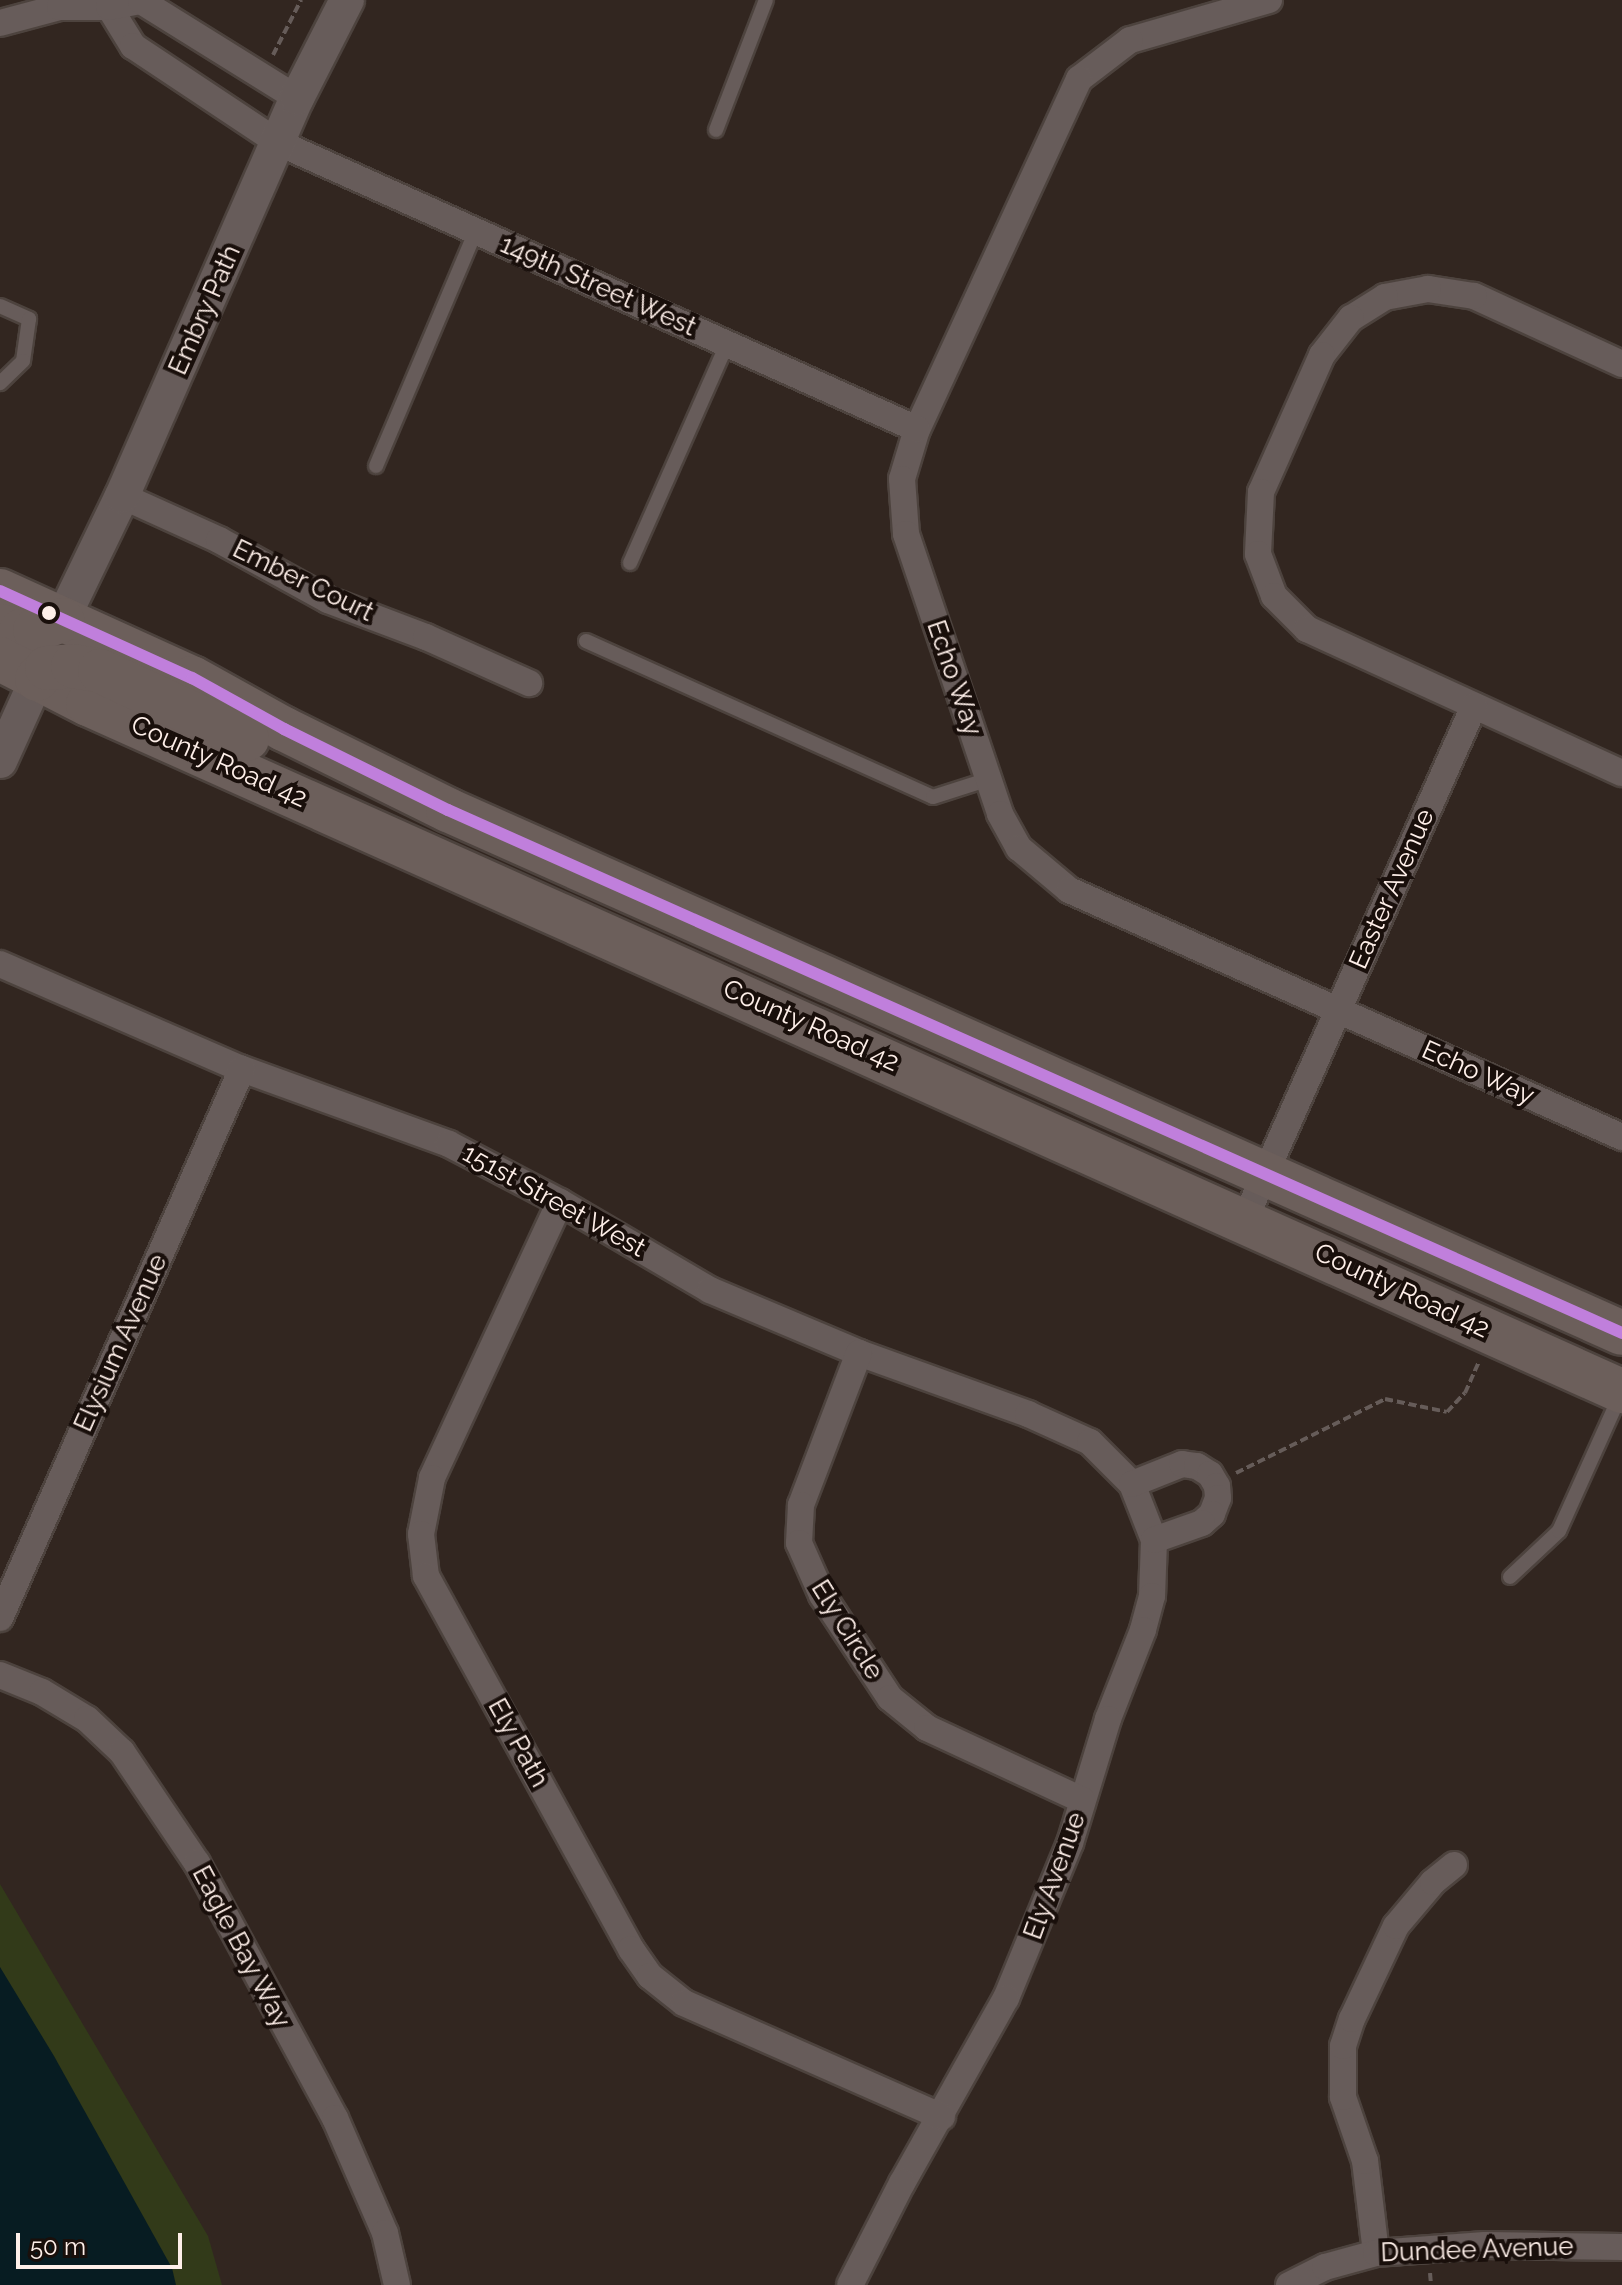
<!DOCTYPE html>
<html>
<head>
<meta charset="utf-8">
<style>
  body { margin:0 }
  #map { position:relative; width:1622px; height:2285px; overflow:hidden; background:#322620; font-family:Raleway,sans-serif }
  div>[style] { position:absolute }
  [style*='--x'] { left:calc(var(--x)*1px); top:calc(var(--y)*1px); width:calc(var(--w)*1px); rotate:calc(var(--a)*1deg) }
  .green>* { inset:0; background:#323a19 }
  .water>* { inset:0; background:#071c22 }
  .path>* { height:4px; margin-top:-2px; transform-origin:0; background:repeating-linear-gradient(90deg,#665c59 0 8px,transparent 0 12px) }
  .roads { filter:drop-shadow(2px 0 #4d433e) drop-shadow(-2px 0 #4d433e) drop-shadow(0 2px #4d433e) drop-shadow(0 -2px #4d433e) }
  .service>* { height:14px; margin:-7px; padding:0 7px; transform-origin:7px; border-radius:7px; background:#675c5a }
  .minor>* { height:26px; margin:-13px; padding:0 13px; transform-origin:13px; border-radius:13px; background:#675c5a }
  .tertiary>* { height:34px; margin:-17px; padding:0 17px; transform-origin:17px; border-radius:17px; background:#675c5a }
  .trunk>* { height:44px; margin:-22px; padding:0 22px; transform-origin:22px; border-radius:22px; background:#6c5f5b }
  .bus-1>* { height:12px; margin:-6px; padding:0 6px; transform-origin:6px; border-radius:6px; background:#c07fdc }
  .dots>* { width:22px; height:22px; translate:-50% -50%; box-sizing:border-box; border:4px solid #190f0b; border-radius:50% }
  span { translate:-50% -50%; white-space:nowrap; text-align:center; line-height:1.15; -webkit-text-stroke:8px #190f0b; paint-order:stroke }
  .street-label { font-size:26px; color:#feefe9 }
  .scale { position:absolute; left:16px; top:2233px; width:166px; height:36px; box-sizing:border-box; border:4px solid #feefe9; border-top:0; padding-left:10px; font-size:24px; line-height:28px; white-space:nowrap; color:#feefe9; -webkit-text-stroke:6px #190f0b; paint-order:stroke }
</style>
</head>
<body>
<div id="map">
  <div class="green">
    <div style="clip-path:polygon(0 1884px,208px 2236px,222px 2285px,0 2285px)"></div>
  </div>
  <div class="water">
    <div style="clip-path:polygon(0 1967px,54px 2056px,172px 2268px,176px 2285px,0 2285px)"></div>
  </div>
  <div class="path">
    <div style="--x:273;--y:55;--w:62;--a:-63"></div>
    <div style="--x:1236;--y:1473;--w:166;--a:-26.4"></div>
    <div style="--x:1385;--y:1399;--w:63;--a:11.8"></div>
    <div style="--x:1447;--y:1412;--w:26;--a:-47"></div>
    <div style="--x:1465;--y:1393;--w:35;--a:-66"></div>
    <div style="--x:1430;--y:2273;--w:12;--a:85"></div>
  </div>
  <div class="roads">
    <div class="service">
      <div style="--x:716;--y:130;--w:139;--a:-69"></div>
      <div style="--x:0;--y:306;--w:32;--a:24"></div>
      <div style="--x:29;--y:319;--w:42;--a:98.1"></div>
      <div style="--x:23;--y:361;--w:32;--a:136"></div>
      <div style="--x:376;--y:466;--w:256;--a:-67"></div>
      <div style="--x:630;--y:563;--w:240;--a:-66.1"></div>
      <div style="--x:586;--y:641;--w:380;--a:24.2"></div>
      <div style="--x:933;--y:797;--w:59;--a:-17.8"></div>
      <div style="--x:1510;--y:1577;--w:67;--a:-43.2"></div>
      <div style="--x:1559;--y:1531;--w:148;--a:-65.7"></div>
    </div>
    <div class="minor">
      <div style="--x:1269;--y:0;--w:145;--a:163.9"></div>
      <div style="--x:1130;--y:40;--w:64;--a:142.6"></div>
      <div style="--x:1079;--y:79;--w:386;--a:114.8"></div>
      <div style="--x:917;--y:429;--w:52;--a:106.7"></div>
      <div style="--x:902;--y:479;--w:55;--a:85.8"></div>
      <div style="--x:906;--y:534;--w:295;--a:71.4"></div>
      <div style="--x:1000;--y:814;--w:39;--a:61"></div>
      <div style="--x:1019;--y:848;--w:65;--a:40"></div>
      <div style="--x:1069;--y:890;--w:606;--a:24.07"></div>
      <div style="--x:109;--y:7;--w:46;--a:58.4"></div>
      <div style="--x:133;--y:46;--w:175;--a:33.6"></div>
      <div style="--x:279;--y:143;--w:699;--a:24.15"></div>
      <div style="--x:0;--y:23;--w:62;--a:-14.9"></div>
      <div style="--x:60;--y:7;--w:49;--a:0"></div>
      <div style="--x:109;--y:7;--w:33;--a:-11"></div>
      <div style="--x:141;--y:1;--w:184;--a:31.9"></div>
      <div style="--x:1622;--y:364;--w:163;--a:-155.3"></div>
      <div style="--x:1474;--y:296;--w:47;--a:-171.3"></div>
      <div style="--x:1428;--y:289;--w:44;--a:169.5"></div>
      <div style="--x:1385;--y:297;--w:40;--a:148"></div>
      <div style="--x:1351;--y:318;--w:47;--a:128.1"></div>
      <div style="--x:1322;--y:355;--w:150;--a:114"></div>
      <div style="--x:1261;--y:492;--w:62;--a:92.8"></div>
      <div style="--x:1258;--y:554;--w:45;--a:69.1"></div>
      <div style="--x:1274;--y:596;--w:47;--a:45"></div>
      <div style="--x:1307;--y:629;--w:346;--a:24.6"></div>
      <div style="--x:122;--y:496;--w:107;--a:24.4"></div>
      <div style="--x:219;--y:540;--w:124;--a:28.8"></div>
      <div style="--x:328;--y:600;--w:105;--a:20.7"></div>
      <div style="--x:426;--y:637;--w:113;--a:24.1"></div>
      <div style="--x:0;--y:964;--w:264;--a:23.5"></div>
      <div style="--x:242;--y:1069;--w:220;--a:19.9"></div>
      <div style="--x:449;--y:1144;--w:125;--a:27.6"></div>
      <div style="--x:560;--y:1202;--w:174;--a:30.4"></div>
      <div style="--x:710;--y:1290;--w:162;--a:22.9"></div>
      <div style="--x:859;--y:1353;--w:180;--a:19.8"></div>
      <div style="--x:1028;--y:1414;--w:68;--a:24.3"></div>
      <div style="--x:1090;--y:1442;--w:59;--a:45"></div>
      <div style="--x:1132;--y:1484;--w:60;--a:68.6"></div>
      <div style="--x:1154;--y:1540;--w:56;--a:92"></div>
      <div style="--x:1152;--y:1596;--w:35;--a:105"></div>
      <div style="--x:1143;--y:1630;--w:96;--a:111.5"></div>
      <div style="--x:1108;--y:1719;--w:130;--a:107"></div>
      <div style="--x:1070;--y:1843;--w:168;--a:112.4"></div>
      <div style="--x:1006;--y:1998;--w:212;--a:119.3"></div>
      <div style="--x:902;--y:2183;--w:114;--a:117"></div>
      <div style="--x:560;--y:1202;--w:304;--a:114.9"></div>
      <div style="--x:432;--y:1478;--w:57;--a:101.1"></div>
      <div style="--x:421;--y:1534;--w:42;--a:83.2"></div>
      <div style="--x:426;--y:1576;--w:426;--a:61.2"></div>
      <div style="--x:631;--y:1949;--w:33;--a:55"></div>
      <div style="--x:650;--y:1976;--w:43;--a:38.5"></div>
      <div style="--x:684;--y:2003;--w:282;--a:23.8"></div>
      <div style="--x:1245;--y:1219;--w:562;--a:-65.94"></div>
      <div style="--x:859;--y:1353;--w:163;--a:110.9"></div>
      <div style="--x:801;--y:1505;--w:38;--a:93"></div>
      <div style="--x:799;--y:1543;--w:57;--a:66.1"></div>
      <div style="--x:822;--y:1595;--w:123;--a:56.6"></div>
      <div style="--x:890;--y:1698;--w:48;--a:39"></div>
      <div style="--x:927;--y:1728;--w:171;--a:24.9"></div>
      <div style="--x:1132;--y:1484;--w:54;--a:-21.8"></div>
      <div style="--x:1182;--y:1464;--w:15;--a:8"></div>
      <div style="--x:1197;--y:1466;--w:15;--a:32"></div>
      <div style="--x:1210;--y:1474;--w:14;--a:60"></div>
      <div style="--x:1217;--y:1486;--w:12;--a:85"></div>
      <div style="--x:1218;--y:1498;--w:17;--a:111"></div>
      <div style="--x:1212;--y:1514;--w:13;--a:138"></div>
      <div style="--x:1202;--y:1523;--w:51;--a:160.5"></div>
      <div style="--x:0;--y:1618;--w:600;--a:-66.21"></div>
      <div style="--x:0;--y:1675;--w:45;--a:22"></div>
      <div style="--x:42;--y:1692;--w:52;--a:31"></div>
      <div style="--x:87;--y:1719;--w:48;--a:43.3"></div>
      <div style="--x:122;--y:1752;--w:134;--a:56"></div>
      <div style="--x:197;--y:1863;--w:290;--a:61.6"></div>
      <div style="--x:335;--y:2118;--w:125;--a:66.5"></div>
      <div style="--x:385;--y:2233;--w:53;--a:77"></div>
      <div style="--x:1376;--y:2253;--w:93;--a:-96.8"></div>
      <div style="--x:1365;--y:2161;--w:68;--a:-109"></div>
      <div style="--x:1343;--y:2097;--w:51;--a:-90"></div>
      <div style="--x:1343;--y:2046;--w:28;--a:-72"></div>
      <div style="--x:1352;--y:2019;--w:103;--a:-64.7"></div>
      <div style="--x:1396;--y:1926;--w:57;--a:-49.9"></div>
      <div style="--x:1433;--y:1882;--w:27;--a:-39"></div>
      <div style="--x:1289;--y:2285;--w:40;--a:-26.6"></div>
      <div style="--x:1325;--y:2267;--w:53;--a:-15.4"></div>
      <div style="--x:1376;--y:2253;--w:109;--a:-4.2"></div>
      <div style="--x:1485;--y:2245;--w:137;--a:0.8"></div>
    </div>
    <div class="tertiary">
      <div style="--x:62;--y:620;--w:138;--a:-64.2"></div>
      <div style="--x:122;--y:496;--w:435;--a:-66.3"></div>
      <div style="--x:297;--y:98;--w:110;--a:-63"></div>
      <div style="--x:0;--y:761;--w:90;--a:-65.7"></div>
    </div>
    <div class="trunk">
      <div style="--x:0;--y:591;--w:211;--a:24.4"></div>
      <div style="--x:192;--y:678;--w:105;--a:29"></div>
      <div style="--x:284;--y:729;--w:183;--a:26.3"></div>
      <div style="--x:448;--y:810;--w:1285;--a:24.01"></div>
      <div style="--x:0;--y:626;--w:22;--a:13"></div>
      <div style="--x:21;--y:631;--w:14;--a:-4"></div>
      <div style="--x:35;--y:630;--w:29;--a:-20"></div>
      <div style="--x:0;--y:659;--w:99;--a:27.1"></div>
      <div style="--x:88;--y:704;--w:1681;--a:24.13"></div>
      <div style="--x:37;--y:679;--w:15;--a:-48"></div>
      <div style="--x:47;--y:668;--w:26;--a:-4"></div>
      <div style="--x:73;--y:666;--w:27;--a:10"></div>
      <div style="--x:100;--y:671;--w:162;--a:24.8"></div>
    </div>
  </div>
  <div class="bus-1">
    <div style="--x:0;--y:591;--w:211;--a:24.4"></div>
    <div style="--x:192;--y:678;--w:105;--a:29"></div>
    <div style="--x:284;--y:729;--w:183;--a:26.3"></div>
    <div style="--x:448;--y:810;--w:1285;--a:24.01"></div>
  </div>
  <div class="dots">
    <div style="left:49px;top:613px;background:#feefe9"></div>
  </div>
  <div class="street-label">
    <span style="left:598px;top:286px;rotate:24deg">149th Street West</span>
    <span style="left:205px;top:310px;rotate:-66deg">Embry Path</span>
    <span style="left:303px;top:581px;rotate:26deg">Ember Court</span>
    <span style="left:954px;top:678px;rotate:71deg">Echo Way</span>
    <span style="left:219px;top:762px;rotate:24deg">County Road 42</span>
    <span style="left:1392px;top:889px;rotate:-66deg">Easter Avenue</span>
    <span style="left:811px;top:1026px;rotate:24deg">County Road 42</span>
    <span style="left:1478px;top:1073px;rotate:24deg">Echo Way</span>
    <span style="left:554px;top:1201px;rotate:29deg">151st Street West</span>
    <span style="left:1402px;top:1291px;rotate:25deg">County Road 42</span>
    <span style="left:121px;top:1343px;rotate:-66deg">Elysium Avenue</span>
    <span style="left:847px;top:1630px;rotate:58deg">Ely Circle</span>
    <span style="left:518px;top:1743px;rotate:61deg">Ely Path</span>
    <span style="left:1055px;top:1876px;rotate:-70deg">Ely Avenue</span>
    <span style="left:241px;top:1947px;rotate:62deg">Eagle Bay Way</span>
    <span style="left:1477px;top:2250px;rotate:-2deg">Dundee Avenue</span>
  </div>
  <div class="scale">50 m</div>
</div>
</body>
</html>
